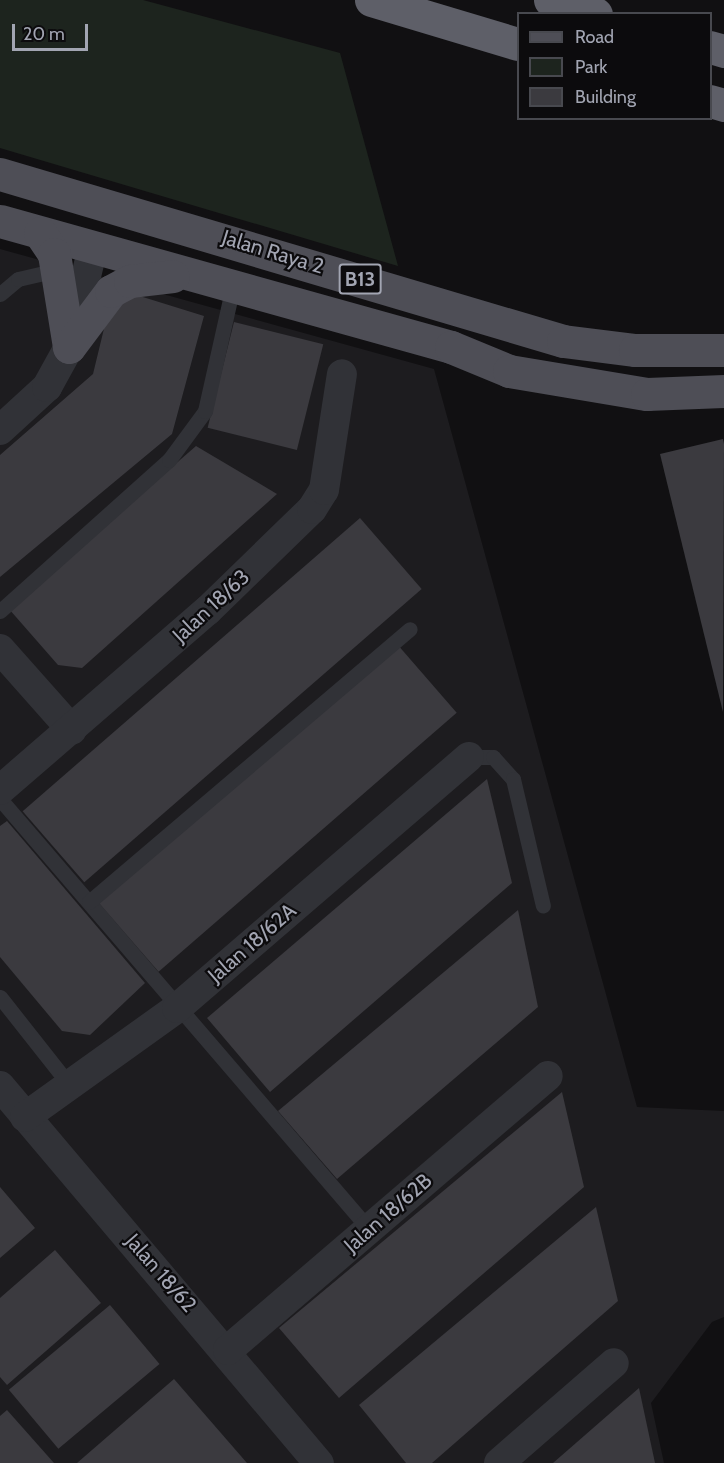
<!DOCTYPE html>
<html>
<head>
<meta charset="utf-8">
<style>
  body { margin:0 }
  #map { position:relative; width:724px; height:1463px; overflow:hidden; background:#111012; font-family:Cabin,sans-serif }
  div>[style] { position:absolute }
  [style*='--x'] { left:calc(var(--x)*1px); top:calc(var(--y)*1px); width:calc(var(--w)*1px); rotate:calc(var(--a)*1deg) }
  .built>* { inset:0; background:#1d1c1f }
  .green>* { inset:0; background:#1d241e }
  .building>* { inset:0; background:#3b3a3f; transform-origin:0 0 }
  .lane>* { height:15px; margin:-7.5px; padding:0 7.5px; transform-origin:7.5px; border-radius:7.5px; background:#313237 }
  .street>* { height:30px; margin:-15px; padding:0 15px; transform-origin:15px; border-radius:15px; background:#313237 }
  .primary>* { height:33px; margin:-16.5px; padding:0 16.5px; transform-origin:16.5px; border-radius:16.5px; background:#4e4e56 }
  .highway>* { height:33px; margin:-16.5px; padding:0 16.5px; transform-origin:16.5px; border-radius:16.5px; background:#5e5f68 }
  span { translate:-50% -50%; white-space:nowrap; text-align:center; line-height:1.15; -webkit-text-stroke:4.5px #0c0b0d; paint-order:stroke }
  .shield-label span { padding:2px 4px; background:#0c0b0d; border:2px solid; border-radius:4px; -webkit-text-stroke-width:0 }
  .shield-label { font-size:20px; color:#a2a5b2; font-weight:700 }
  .street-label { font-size:21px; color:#a2a5b2 }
  .legend { position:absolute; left:517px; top:12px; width:195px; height:108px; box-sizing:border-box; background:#0c0b0d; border:2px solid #48494f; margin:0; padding:8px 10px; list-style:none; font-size:18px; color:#a2a5b2 }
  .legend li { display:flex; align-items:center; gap:12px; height:30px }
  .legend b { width:30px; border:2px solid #48494f }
  .scale { position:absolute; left:12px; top:24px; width:76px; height:27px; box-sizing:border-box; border:3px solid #a2a5b2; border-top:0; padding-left:8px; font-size:18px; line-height:21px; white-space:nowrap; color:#a2a5b2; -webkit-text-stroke:4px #0c0b0d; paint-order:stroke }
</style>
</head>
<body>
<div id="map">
  <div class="built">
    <div style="clip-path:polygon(0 249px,434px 369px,637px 1107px,724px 1111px,724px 1317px,712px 1322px,651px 1403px,664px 1463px,0 1463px)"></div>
  </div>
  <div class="green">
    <div style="clip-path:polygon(0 0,143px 0,340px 53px,398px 266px,0 148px)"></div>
  </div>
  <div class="building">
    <div style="clip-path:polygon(130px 293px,204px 316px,172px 434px,0 577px,0 455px,93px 374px,109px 308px)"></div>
    <div style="left:234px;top:322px;width:92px;height:109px;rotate:14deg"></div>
    <div style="clip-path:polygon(723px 439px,724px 444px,723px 712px,660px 454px)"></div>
    <div style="clip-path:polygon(196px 446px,277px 494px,82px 668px,58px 665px,9px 609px)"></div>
    <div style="left:360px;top:518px;width:94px;height:447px;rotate:49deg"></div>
    <div style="left:397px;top:644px;width:91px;height:395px;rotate:49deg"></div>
    <div style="clip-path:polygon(487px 779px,512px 883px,270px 1092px,207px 1018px)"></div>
    <div style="clip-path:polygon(7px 821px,145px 983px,90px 1035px,62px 1031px,0 957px,0 826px)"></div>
    <div style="clip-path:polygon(518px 910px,538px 1007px,337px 1179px,278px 1111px)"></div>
    <div style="clip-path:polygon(562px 1092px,584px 1187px,339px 1398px,279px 1328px)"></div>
    <div style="clip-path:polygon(0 1187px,35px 1228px,0 1258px)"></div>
    <div style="clip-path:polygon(596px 1207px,618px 1301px,432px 1463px,406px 1463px,359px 1405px)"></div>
    <div style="clip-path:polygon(55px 1250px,101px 1303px,7px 1385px,0 1377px,0 1298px)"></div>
    <div style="left:110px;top:1305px;width:77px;height:132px;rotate:50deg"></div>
    <div style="clip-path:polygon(174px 1379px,247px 1463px,77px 1463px)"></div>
    <div style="clip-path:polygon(639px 1388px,655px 1463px,553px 1463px)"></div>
    <div style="clip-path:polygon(7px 1410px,54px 1463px,0 1463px,0 1416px)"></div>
  </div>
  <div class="lane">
    <div style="--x:0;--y:294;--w:23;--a:-40"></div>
    <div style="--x:18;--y:279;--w:40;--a:-13"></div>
    <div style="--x:0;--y:611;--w:227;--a:-41.8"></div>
    <div style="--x:169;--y:460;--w:61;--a:-53.7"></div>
    <div style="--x:205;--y:411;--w:128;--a:-77.4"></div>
    <div style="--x:469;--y:757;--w:24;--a:0"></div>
    <div style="--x:493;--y:757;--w:30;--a:48"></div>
    <div style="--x:513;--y:779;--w:130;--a:76.7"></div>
    <div style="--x:0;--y:799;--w:567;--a:49.37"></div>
    <div style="--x:89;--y:902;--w:421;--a:-40.4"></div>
    <div style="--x:0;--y:997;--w:110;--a:51.7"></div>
  </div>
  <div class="street">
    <div style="--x:0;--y:430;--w:64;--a:-42.5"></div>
    <div style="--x:47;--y:387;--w:46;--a:-61.2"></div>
    <div style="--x:69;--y:347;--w:103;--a:-76.5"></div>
    <div style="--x:0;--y:649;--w:108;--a:48.4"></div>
    <div style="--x:0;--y:790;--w:274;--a:-40.9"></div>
    <div style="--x:207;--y:611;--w:146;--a:-44.2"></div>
    <div style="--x:312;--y:509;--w:22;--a:-58"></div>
    <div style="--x:324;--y:490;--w:117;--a:-81.2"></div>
    <div style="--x:0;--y:1086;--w:494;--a:49.8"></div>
    <div style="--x:25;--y:1117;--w:187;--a:-35.6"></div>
    <div style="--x:177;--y:1008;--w:385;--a:-40.7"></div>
    <div style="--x:228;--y:1350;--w:421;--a:-40.6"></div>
    <div style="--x:499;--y:1463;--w:152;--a:-41"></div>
  </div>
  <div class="primary">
    <div style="--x:0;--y:174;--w:587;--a:16.52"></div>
    <div style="--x:563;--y:341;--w:73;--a:7.1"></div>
    <div style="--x:635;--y:350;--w:89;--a:0"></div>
    <div style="--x:0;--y:221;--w:468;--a:15.6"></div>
    <div style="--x:451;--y:347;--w:63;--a:22.5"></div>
    <div style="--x:509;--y:371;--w:140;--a:9.5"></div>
    <div style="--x:647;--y:394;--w:77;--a:-2.2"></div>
    <div style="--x:40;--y:233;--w:25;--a:56"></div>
    <div style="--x:54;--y:254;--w:94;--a:80.8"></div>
    <div style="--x:69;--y:347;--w:70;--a:-53.1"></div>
    <div style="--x:111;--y:291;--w:21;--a:-28"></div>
    <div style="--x:130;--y:281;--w:43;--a:-6.6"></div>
  </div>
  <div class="highway">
    <div style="--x:371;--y:0;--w:153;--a:16.7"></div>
    <div style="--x:550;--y:0;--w:48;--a:16.9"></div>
    <div style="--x:710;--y:47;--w:15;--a:16"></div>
    <div style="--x:710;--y:101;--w:15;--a:16"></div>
  </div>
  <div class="shield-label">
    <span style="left:360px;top:279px">B13</span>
  </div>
  <div class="street-label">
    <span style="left:273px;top:252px;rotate:17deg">Jalan Raya 2</span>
    <span style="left:211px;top:606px;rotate:-43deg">Jalan 18/63</span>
    <span style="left:252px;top:943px;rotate:-41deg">Jalan 18/62A</span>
    <span style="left:388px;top:1213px;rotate:-41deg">Jalan 18/62B</span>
    <span style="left:161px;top:1273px;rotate:49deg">Jalan 18/62</span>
  </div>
  <ul class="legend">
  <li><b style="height:8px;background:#4e4e56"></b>Road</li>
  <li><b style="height:16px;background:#1d241e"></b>Park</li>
  <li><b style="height:16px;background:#3b3a3f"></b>Building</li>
  </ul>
  <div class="scale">20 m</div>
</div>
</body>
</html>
